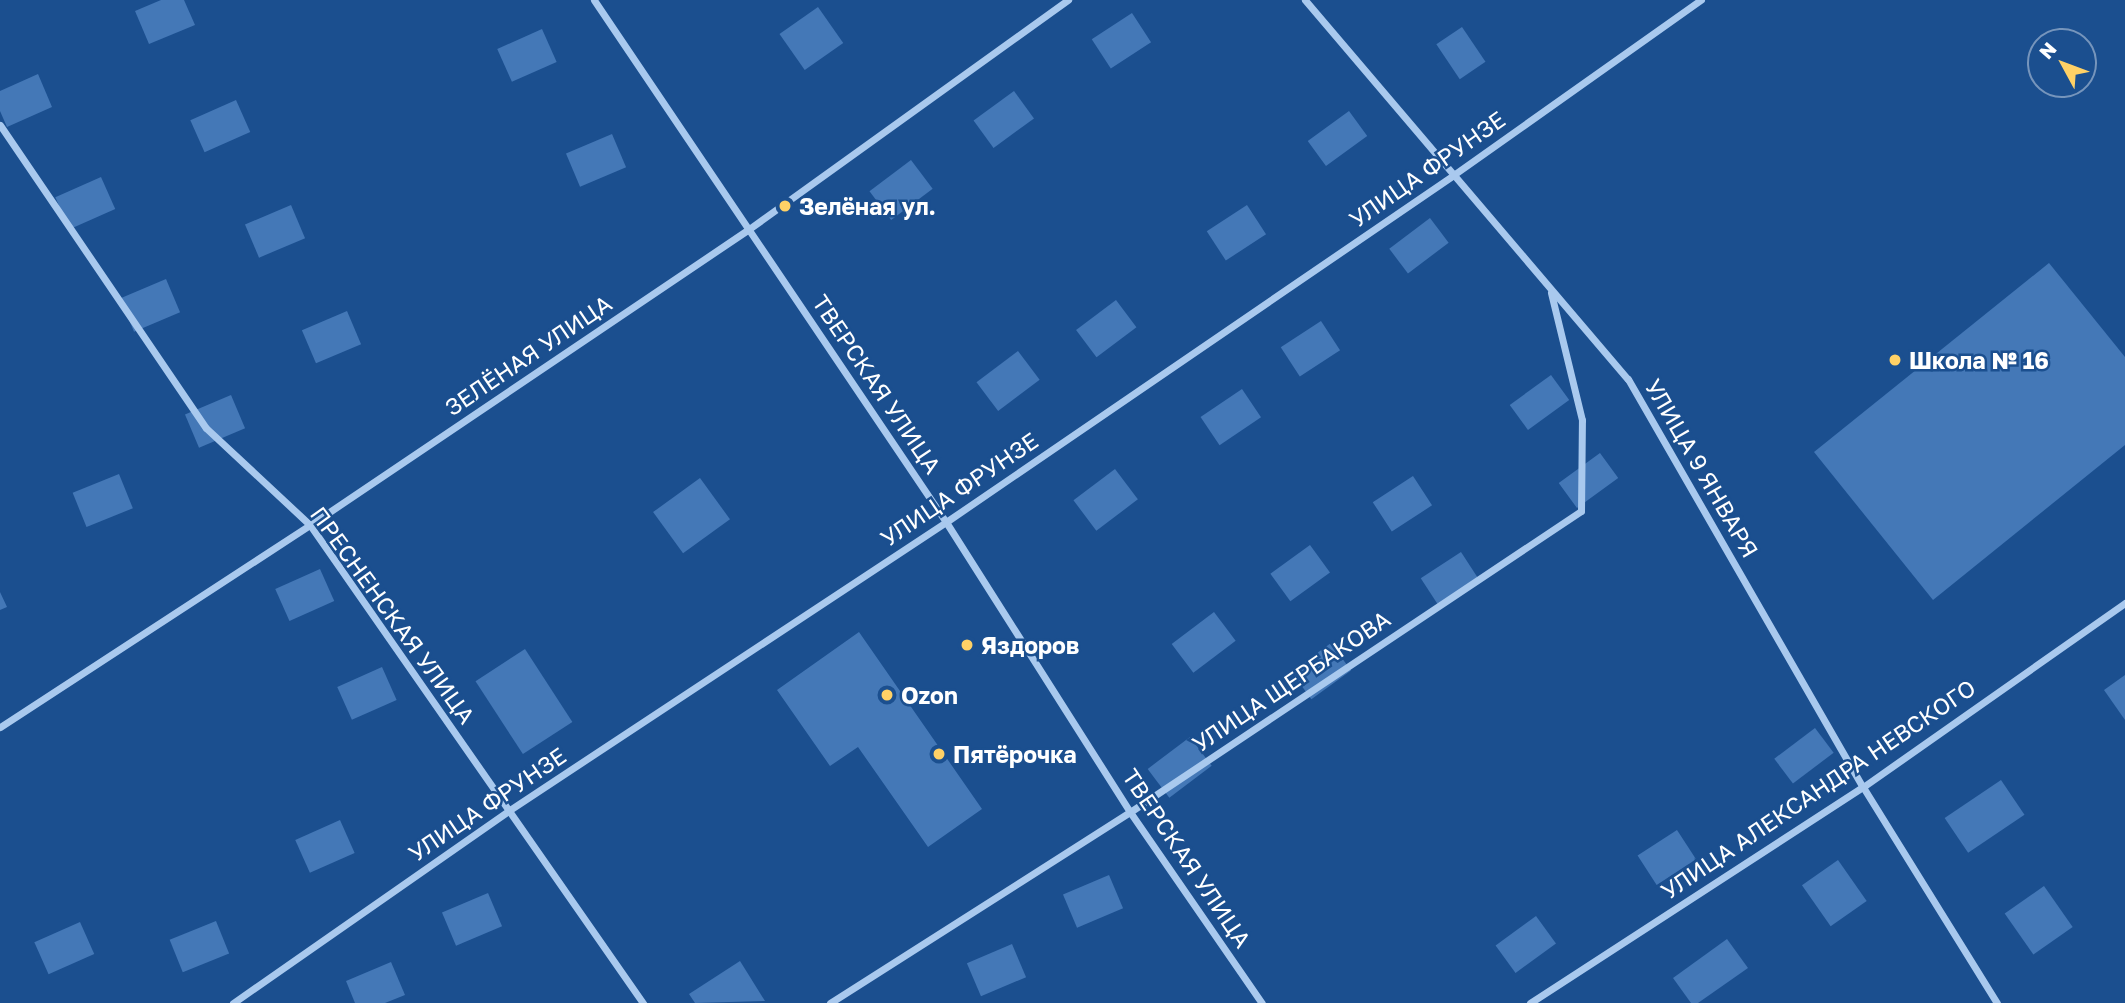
<!DOCTYPE html>
<html>
<head>
<meta charset="utf-8">
<style>
  body { margin:0 }
  #map { position:relative; width:2125px; height:1003px; overflow:hidden; background:#1b4f8f; font-family:"Golos Text",sans-serif }
  div>[style] { position:absolute }
  [style*='--x'] { left:calc(var(--x)*1px); top:calc(var(--y)*1px); width:calc(var(--w)*1px); rotate:calc(var(--a)*1deg) }
  .building>* { inset:0; background:#4478b7; transform-origin:0 0 }
  .street>* { height:7px; margin:-3.5px; padding:0 3.5px; transform-origin:3.5px; border-radius:3.5px; background:#a9c9ee }
  .dots>* { width:19px; height:19px; translate:-50% -50%; box-sizing:border-box; border:4px solid #1b4f8f; border-radius:50% }
  span { translate:-50% -50%; white-space:nowrap; text-align:center; line-height:1.15; -webkit-text-stroke:5px #1b4f8f; paint-order:stroke }
  .street-label { font-size:23px; color:#fff }
  .poi-label { font-size:23px; color:#fff; font-weight:700 }
  .left { translate:0 -50%; text-align:left }
  .north { position:absolute; left:2027px; top:28px; width:70px; height:70px; box-sizing:border-box; background:#1b4f8f; border:2px solid #7695bc; border-radius:50%; rotate:311deg; font-size:19px; font-weight:700; line-height:28px; text-align:center; color:#fff }
  .north::after { content:''; display:block; margin:auto; width:24px; height:32px; background:#ffd166; clip-path:polygon(50% 0,100% 100%,50% 72%,0 100%) }
</style>
</head>
<body>
<div id="map">
  <div class="building">
    <div style="clip-path:polygon(161px 0,184px 0,195px 25px,149px 44px,135px 11px)"></div>
    <div style="left:818px;top:7px;width:44px;height:47px;rotate:55deg"></div>
    <div style="left:1132px;top:13px;width:35px;height:48px;rotate:57deg"></div>
    <div style="left:1462px;top:27px;width:42px;height:31px;rotate:56deg"></div>
    <div style="left:542px;top:29px;width:36px;height:49px;rotate:66deg"></div>
    <div style="clip-path:polygon(38px 74px,52px 107px,7px 127px,0 111px,0 91px)"></div>
    <div style="left:1014px;top:91px;width:34px;height:50px;rotate:54deg"></div>
    <div style="left:236px;top:100px;width:35px;height:50px;rotate:66deg"></div>
    <div style="left:1349px;top:111px;width:31px;height:51px;rotate:54deg"></div>
    <div style="left:612px;top:134px;width:36px;height:50px;rotate:67deg"></div>
    <div style="left:911px;top:160px;width:36px;height:52px;rotate:53deg"></div>
    <div style="left:101px;top:177px;width:35px;height:50px;rotate:66deg"></div>
    <div style="left:291px;top:205px;width:36px;height:50px;rotate:67deg"></div>
    <div style="left:1247px;top:205px;width:35px;height:48px;rotate:57deg"></div>
    <div style="left:1430px;top:218px;width:31px;height:51px;rotate:53deg"></div>
    <div style="clip-path:polygon(2049px 263px,2125px 357px,2125px 445px,1933px 600px,1814px 452px)"></div>
    <div style="left:166px;top:279px;width:36px;height:50px;rotate:67deg"></div>
    <div style="left:1116px;top:300px;width:34px;height:50px;rotate:53deg"></div>
    <div style="left:347px;top:311px;width:36px;height:49px;rotate:67deg"></div>
    <div style="left:1321px;top:321px;width:35px;height:48px;rotate:57deg"></div>
    <div style="left:1018px;top:351px;width:36px;height:52px;rotate:53deg"></div>
    <div style="left:1551px;top:375px;width:31px;height:51px;rotate:54deg"></div>
    <div style="left:1242px;top:389px;width:34px;height:50px;rotate:56deg"></div>
    <div style="left:231px;top:395px;width:36px;height:50px;rotate:67deg"></div>
    <div style="left:1600px;top:453px;width:31px;height:51px;rotate:54deg"></div>
    <div style="left:1115px;top:469px;width:38px;height:52px;rotate:53deg"></div>
    <div style="left:119px;top:474px;width:37px;height:50px;rotate:68deg"></div>
    <div style="left:1413px;top:476px;width:35px;height:48px;rotate:57deg"></div>
    <div style="left:700px;top:478px;width:51px;height:58px;rotate:54deg"></div>
    <div style="left:1310px;top:545px;width:34px;height:49px;rotate:54deg"></div>
    <div style="left:1461px;top:552px;width:35px;height:48px;rotate:57deg"></div>
    <div style="left:320px;top:569px;width:35px;height:49px;rotate:66deg"></div>
    <div style="clip-path:polygon(0 592px,7px 607px,0 610px)"></div>
    <div style="left:1214px;top:612px;width:36px;height:53px;rotate:53deg"></div>
    <div style="clip-path:polygon(859px 632px,982px 809px,928px 847px,858px 747px,830px 766px,777px 690px)"></div>
    <div style="left:1331px;top:643px;width:34px;height:49px;rotate:54deg"></div>
    <div style="left:525px;top:649px;width:87px;height:59px;rotate:57deg"></div>
    <div style="left:382px;top:667px;width:36px;height:49px;rotate:66deg"></div>
    <div style="clip-path:polygon(2125px 675px,2125px 720px,2104px 690px)"></div>
    <div style="left:1815px;top:728px;width:31px;height:51px;rotate:53deg"></div>
    <div style="left:1190px;top:737px;width:36px;height:53px;rotate:53deg"></div>
    <div style="left:2001px;top:780px;width:42px;height:68px;rotate:56deg"></div>
    <div style="left:340px;top:820px;width:36px;height:49px;rotate:66deg"></div>
    <div style="left:1677px;top:830px;width:35px;height:47px;rotate:57deg"></div>
    <div style="left:1838px;top:860px;width:50px;height:44px;rotate:55deg"></div>
    <div style="left:1109px;top:875px;width:36px;height:50px;rotate:67deg"></div>
    <div style="left:2044px;top:886px;width:50px;height:48px;rotate:55deg"></div>
    <div style="left:488px;top:893px;width:36px;height:50px;rotate:67deg"></div>
    <div style="left:1536px;top:916px;width:34px;height:50px;rotate:54deg"></div>
    <div style="left:216px;top:921px;width:35px;height:50px;rotate:68deg"></div>
    <div style="left:80px;top:922px;width:35px;height:50px;rotate:66deg"></div>
    <div style="clip-path:polygon(1727px 939px,1748px 968px,1698px 1003px,1691px 1003px,1673px 978px)"></div>
    <div style="left:1012px;top:944px;width:36px;height:49px;rotate:67deg"></div>
    <div style="clip-path:polygon(740px 961px,765px 1001px,695px 1003px,689px 994px)"></div>
    <div style="clip-path:polygon(391px 962px,405px 995px,385px 1003px,355px 1003px,346px 981px)"></div>
  </div>
  <div class="street">
    <div style="--x:594;--y:0;--w:630;--a:56.01"></div>
    <div style="--x:946;--y:522;--w:343;--a:57.6"></div>
    <div style="--x:1130;--y:812;--w:232;--a:55.4"></div>
    <div style="--x:1305;--y:0;--w:498;--a:49.6"></div>
    <div style="--x:1628;--y:379;--w:471;--a:60.1"></div>
    <div style="--x:1863;--y:787;--w:254;--a:58.2"></div>
    <div style="--x:0;--y:125;--w:366;--a:55.8"></div>
    <div style="--x:206;--y:428;--w:142;--a:43"></div>
    <div style="--x:310;--y:525;--w:583;--a:55.14"></div>
    <div style="--x:0;--y:727;--w:370;--a:-33.1"></div>
    <div style="--x:310;--y:525;--w:529;--a:-33.99"></div>
    <div style="--x:749;--y:229;--w:393;--a:-35.7"></div>
    <div style="--x:233;--y:1003;--w:335;--a:-34.9"></div>
    <div style="--x:508;--y:811;--w:525;--a:-33.42"></div>
    <div style="--x:946;--y:522;--w:613;--a:-34.36"></div>
    <div style="--x:1452;--y:176;--w:305;--a:-35.3"></div>
    <div style="--x:830;--y:1003;--w:356;--a:-32.5"></div>
    <div style="--x:1130;--y:812;--w:542;--a:-33.72"></div>
    <div style="--x:1581;--y:511;--w:91;--a:-89.4"></div>
    <div style="--x:1582;--y:420;--w:131;--a:-103.7"></div>
    <div style="--x:1530;--y:1003;--w:397;--a:-33"></div>
    <div style="--x:1863;--y:787;--w:320;--a:-35.1"></div>
  </div>
  <div class="dots">
    <div style="left:785px;top:206px;background:#ffd166"></div>
    <div style="left:1895px;top:360px;background:#ffd166"></div>
    <div style="left:967px;top:645px;background:#ffd166"></div>
    <div style="left:887px;top:695px;background:#ffd166"></div>
    <div style="left:939px;top:754px;background:#ffd166"></div>
  </div>
  <div class="street-label">
    <span style="left:1427px;top:169px;rotate:-35deg">УЛИЦА ФРУНЗЕ</span>
    <span style="left:528px;top:355px;rotate:-34deg">ЗЕЛЁНАЯ УЛИЦА</span>
    <span style="left:877px;top:384px;rotate:56deg">ТВЕРСКАЯ УЛИЦА</span>
    <span style="left:1702px;top:468px;rotate:60deg">УЛИЦА 9 ЯНВАРЯ</span>
    <span style="left:959px;top:489px;rotate:-34deg">УЛИЦА ФРУНЗЕ</span>
    <span style="left:393px;top:615px;rotate:54deg">ПРЕСНЕНСКАЯ УЛИЦА</span>
    <span style="left:1291px;top:681px;rotate:-34deg">УЛИЦА ЩЕРБАКОВА</span>
    <span style="left:1818px;top:789px;rotate:-34deg">УЛИЦА АЛЕКСАНДРА НЕВСКОГО</span>
    <span style="left:487px;top:804px;rotate:-34deg">УЛИЦА ФРУНЗЕ</span>
    <span style="left:1187px;top:858px;rotate:56deg">ТВЕРСКАЯ УЛИЦА</span>
  </div>
  <div class="poi-label">
    <span class="left" style="left:799px;top:206px">Зелёная ул.</span>
    <span class="left" style="left:1909px;top:360px">Школа № 16</span>
    <span class="left" style="left:981px;top:645px">Яздоров</span>
    <span class="left" style="left:901px;top:695px">Ozon</span>
    <span class="left" style="left:953px;top:754px">Пятёрочка</span>
  </div>
  <div class="north">N</div>
</div>
</body>
</html>
